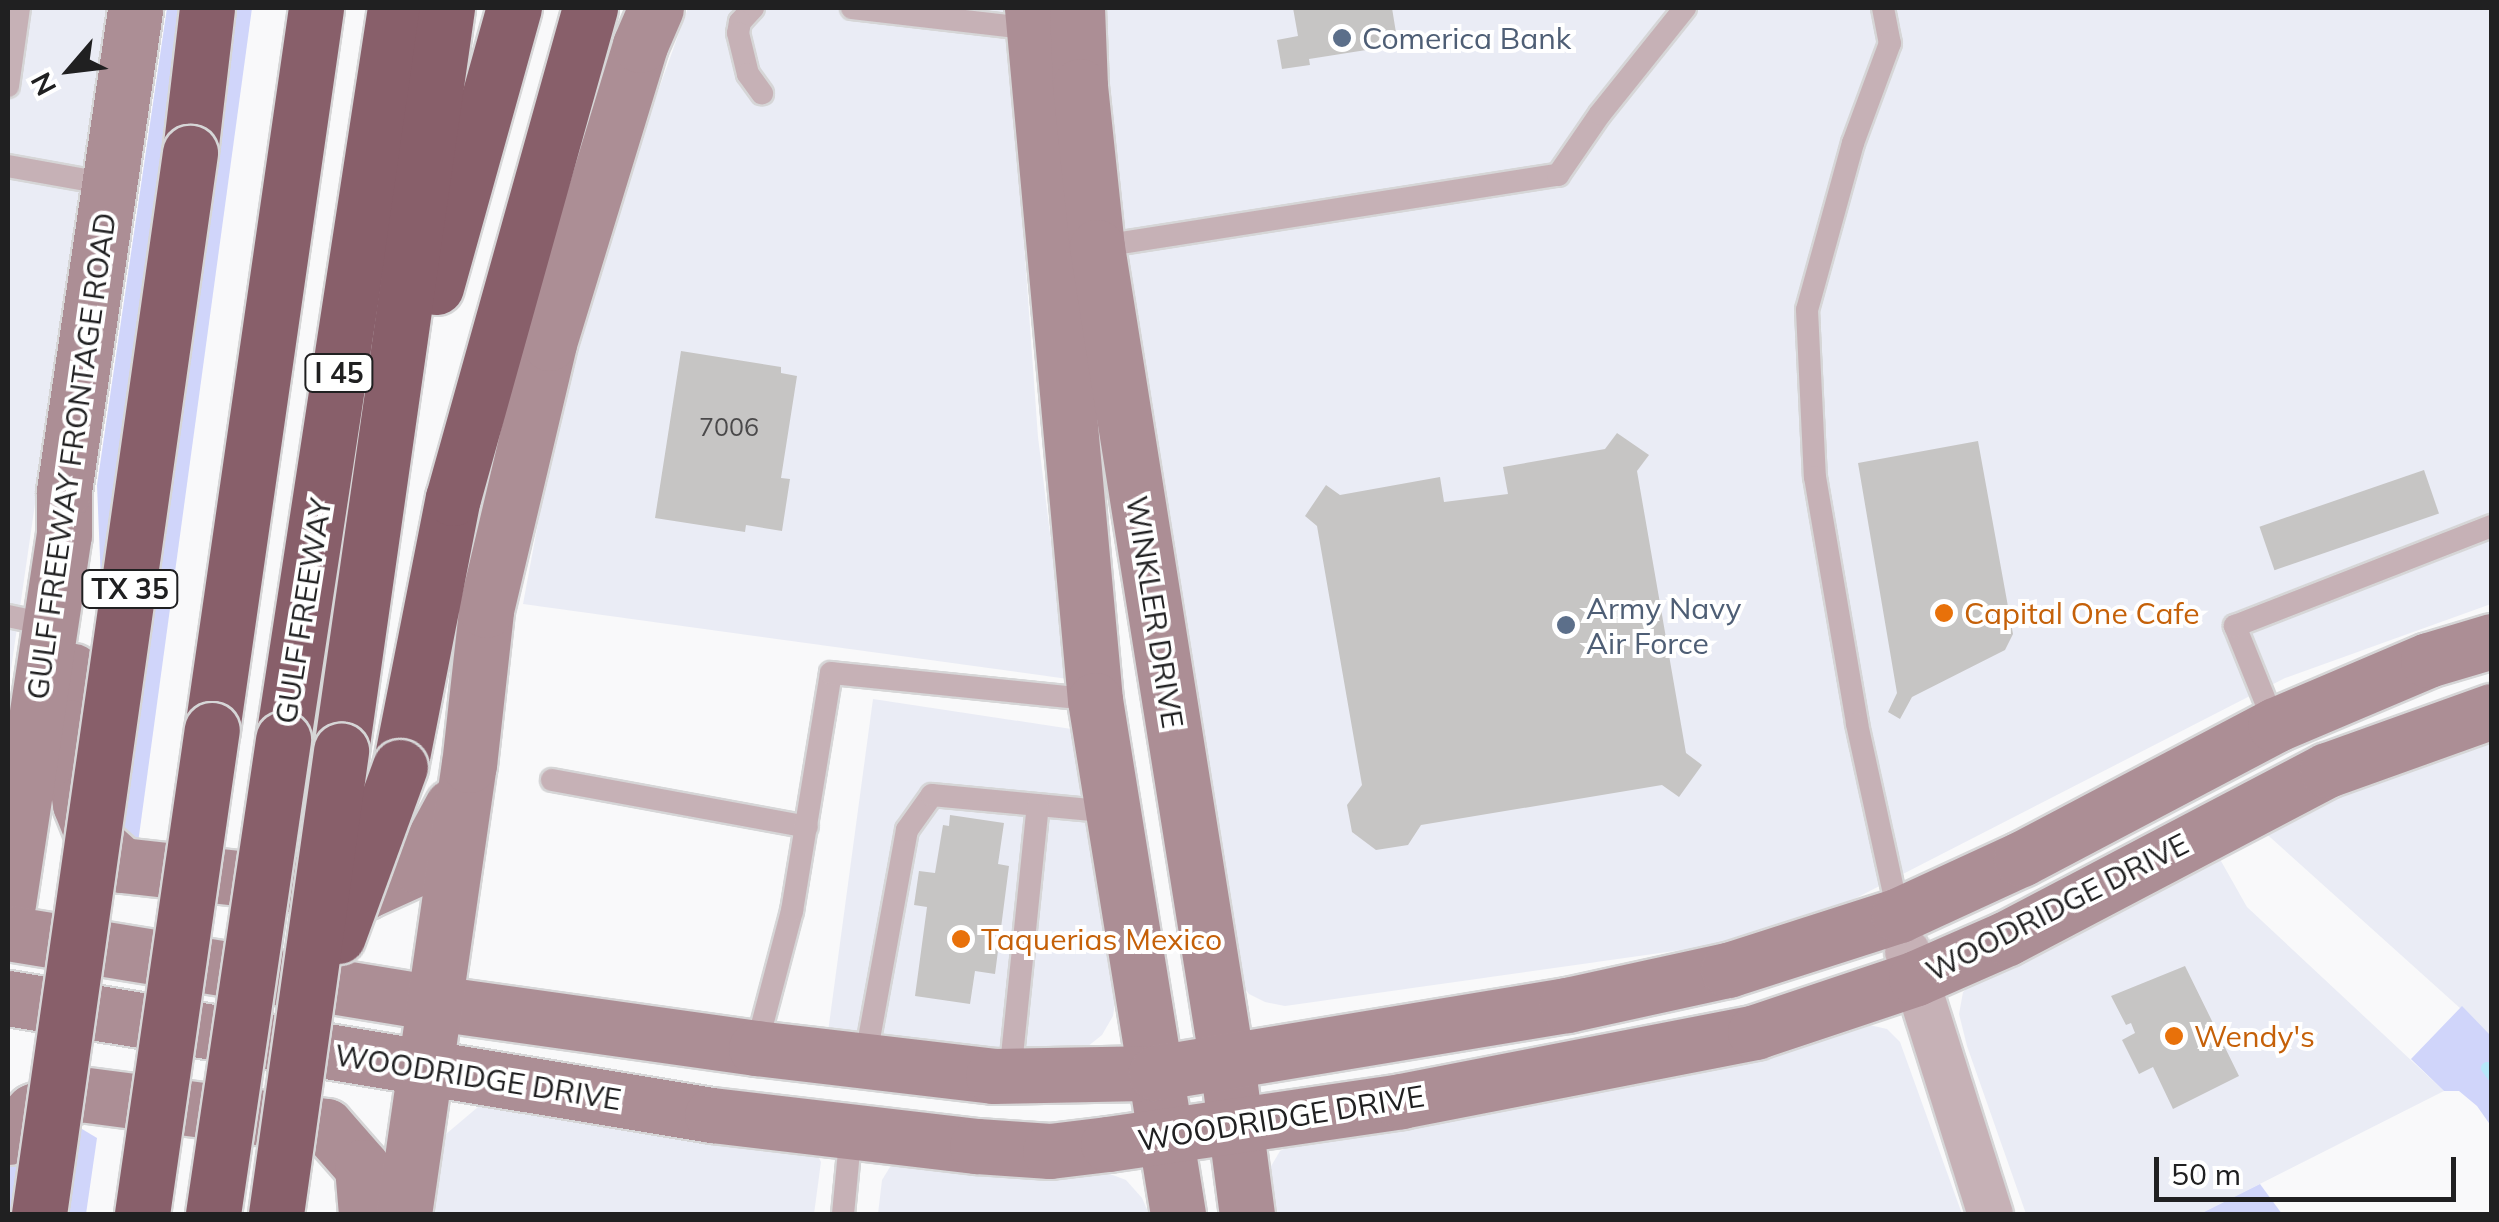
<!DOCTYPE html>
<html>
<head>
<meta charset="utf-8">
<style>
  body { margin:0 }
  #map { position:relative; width:2499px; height:1222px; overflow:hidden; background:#f9f9fa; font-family:Mulish,sans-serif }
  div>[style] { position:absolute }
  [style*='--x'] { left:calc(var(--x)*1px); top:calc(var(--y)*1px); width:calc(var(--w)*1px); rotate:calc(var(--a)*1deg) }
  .built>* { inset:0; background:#eaecf5 }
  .green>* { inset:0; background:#d0d5fa }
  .stream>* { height:12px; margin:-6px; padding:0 6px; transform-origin:6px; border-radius:6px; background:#b6e7f9 }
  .building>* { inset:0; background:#c6c5c4; transform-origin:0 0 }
  .roads { filter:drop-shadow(2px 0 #d6d6d7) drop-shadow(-2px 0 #d6d6d7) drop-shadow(0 2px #d6d6d7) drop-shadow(0 -2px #d6d6d7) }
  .lane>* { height:22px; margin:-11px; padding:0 11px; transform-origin:11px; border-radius:11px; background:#c6b1b6 }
  .street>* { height:45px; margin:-22.5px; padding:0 22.5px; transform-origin:22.5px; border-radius:22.5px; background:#c6b1b6 }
  .secondary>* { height:55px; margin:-27.5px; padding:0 27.5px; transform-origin:27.5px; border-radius:27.5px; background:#ac8e95 }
  .highway>* { height:55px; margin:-27.5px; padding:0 27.5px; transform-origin:27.5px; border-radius:27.5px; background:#885f6a }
  .bridges { filter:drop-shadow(2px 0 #d6d6d7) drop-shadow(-2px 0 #d6d6d7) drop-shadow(0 2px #d6d6d7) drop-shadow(0 -2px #d6d6d7) }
  .highway-bridge>* { height:55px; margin:-27.5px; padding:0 27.5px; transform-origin:27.5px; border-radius:27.5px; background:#885f6a }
  .dots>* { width:28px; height:28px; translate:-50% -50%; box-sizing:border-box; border:5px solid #fff; border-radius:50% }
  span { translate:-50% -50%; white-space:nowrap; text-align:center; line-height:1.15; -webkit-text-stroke:8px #fff; paint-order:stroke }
  .number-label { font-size:25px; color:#4a494a }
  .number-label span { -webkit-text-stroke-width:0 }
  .shield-label span { padding:2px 8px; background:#fff; border:2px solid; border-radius:8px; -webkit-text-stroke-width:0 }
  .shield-label { font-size:28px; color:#202021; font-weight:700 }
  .service-label { font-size:30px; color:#4e5e75 }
  .left { translate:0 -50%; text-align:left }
  .street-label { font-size:30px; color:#202021 }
  .food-label { font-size:30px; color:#c56008 }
  .frame { position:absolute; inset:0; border:10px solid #202021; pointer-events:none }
  .north { position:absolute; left:20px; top:20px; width:100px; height:100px; -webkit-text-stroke:8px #fff; paint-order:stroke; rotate:242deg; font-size:28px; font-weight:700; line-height:40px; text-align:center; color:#202021 }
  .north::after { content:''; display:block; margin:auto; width:35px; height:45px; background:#202021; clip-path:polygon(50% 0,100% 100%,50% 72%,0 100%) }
  .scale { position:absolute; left:2154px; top:1157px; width:302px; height:45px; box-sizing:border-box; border:5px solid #202021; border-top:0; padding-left:12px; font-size:30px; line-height:35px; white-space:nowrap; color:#202021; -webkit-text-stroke:8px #fff; paint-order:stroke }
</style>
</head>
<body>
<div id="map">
  <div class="built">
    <div style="clip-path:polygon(8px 8px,107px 8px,8px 690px)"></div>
    <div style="clip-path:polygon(688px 8px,1007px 8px,1038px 437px,1068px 679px,523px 604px,554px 437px,604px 241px)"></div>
    <div style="clip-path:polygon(1088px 8px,2491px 8px,2491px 604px,2285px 678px,1823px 915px,1738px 942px,1285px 1006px,1265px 1002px,1249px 994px,1234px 975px)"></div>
    <div style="clip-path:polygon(873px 699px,1078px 730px,1117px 990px,1113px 1016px,1102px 1035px,1087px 1047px,1064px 1056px,828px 1032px)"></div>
    <div style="clip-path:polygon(2491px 739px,2491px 1036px,2261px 829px,2424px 760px)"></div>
    <div style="clip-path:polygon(2217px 854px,2247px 907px,2444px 1091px,2200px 1214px,2026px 1214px,1967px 1046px,1959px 1014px,1963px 992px,1981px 975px)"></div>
    <div style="clip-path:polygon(1856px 1022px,1887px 1029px,1900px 1042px,1962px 1214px,1266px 1214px,1267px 1173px,1280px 1151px,1305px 1138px)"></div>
    <div style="clip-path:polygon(498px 1104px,816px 1152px,821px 1162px,814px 1214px,432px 1214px,446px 1134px,478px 1107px)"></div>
    <div style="clip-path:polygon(902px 1164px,1102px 1171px,1126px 1180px,1142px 1198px,1149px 1214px,878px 1214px,882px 1180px,890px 1167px)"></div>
  </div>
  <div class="green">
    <div style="clip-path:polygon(167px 8px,252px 8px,138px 843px,111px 824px,97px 485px)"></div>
    <div style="clip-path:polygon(2462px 1006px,2491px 1036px,2491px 1126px,2477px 1106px,2459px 1091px,2444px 1091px,2411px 1059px)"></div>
    <div style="clip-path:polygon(62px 1117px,97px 1138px,86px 1214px,8px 1214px,8px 1155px)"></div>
    <div style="clip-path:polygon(2260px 1184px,2282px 1214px,2200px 1214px)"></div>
  </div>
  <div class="stream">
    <div style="--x:2487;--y:1068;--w:9;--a:54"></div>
  </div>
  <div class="building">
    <div style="clip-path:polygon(1293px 8px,1392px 8px,1398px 45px,1309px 59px,1310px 65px,1282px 69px,1277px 40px,1298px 36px)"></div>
    <div style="clip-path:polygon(681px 351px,781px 367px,781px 373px,797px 376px,781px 478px,790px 479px,782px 531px,746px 525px,745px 532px,655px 518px)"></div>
    <div style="clip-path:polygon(1617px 433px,1649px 455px,1637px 471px,1686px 753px,1702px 765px,1679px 797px,1662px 785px,1421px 825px,1408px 845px,1376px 850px,1352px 832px,1347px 805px,1362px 785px,1317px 526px,1305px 516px,1326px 485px,1340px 495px,1440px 477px,1444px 502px,1508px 494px,1503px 467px,1605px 449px)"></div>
    <div style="clip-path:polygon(1978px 441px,2013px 634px,2005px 650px,1912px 697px,1900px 719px,1888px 712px,1897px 693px,1858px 463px)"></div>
    <div style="left:2424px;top:470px;width:46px;height:174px;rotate:71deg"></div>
    <div style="clip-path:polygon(950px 815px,1004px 823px,998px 864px,1009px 866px,995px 974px,975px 971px,970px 1004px,915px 996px,927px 907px,914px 905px,919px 871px,935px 873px,943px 825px,949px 826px)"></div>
    <div style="clip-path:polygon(2185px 966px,2239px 1076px,2173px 1109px,2153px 1067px,2139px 1074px,2122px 1040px,2135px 1033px,2131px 1023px,2126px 1025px,2111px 996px)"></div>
  </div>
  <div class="roads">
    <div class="lane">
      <div style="--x:753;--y:8;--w:19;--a:133"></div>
      <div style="--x:740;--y:22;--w:11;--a:100"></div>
      <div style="--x:738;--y:33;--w:42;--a:76.3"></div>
      <div style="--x:748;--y:74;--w:24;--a:54"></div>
      <div style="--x:852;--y:8;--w:183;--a:6.6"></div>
      <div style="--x:1883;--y:8;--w:36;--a:79"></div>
      <div style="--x:1890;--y:43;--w:107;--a:110.3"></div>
      <div style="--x:1853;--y:143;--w:173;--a:105.4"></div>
      <div style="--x:1807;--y:310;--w:167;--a:87.3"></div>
      <div style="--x:1815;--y:477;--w:251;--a:80.3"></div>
      <div style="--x:1857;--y:724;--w:198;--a:77.7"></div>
      <div style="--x:8;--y:86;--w:79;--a:-82"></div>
      <div style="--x:8;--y:166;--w:102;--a:10.2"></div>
      <div style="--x:1096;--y:247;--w:468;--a:-8.9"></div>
      <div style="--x:1558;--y:175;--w:74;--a:-55.5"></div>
      <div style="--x:1600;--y:114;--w:136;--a:-51.3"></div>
      <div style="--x:8;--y:616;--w:43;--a:12.1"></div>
      <div style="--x:2275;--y:725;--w:107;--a:-112"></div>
      <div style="--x:2235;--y:626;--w:276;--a:-21.3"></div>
      <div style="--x:552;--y:780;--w:259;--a:10.4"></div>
      <div style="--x:756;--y:1048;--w:142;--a:-75.3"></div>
      <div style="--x:792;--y:911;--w:241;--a:-80.7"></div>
      <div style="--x:831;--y:673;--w:265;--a:5.8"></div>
      <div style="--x:865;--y:1061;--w:235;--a:-79.7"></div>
      <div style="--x:907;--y:830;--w:43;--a:-54.5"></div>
      <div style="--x:932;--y:795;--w:182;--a:5.4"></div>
      <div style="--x:1010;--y:1075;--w:271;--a:-84.1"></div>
      <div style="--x:843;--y:1214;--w:83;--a:-84.5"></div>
    </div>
    <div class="street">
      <div style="--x:1907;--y:951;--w:276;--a:72.5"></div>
    </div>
    <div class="secondary">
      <div style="--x:1032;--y:8;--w:695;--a:84.8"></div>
      <div style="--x:1095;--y:700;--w:521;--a:80.83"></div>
      <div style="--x:1077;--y:8;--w:78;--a:87.8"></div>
      <div style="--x:1080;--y:86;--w:162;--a:84"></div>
      <div style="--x:1097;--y:247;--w:826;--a:80.95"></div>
      <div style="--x:1227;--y:1063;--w:152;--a:82.5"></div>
      <div style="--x:73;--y:671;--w:56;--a:95.1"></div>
      <div style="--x:68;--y:727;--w:78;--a:81.1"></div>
      <div style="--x:80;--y:804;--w:40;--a:68"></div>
      <div style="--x:95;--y:841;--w:36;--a:42"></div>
      <div style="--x:122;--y:865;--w:244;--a:6.4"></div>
      <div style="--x:364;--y:892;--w:60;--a:-24.4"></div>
      <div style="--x:419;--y:867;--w:69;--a:-61.6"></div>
      <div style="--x:8;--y:904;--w:373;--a:-81.4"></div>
      <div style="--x:64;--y:535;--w:44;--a:-90"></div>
      <div style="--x:64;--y:491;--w:488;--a:-81.6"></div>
      <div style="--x:8;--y:933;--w:434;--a:9.3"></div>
      <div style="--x:436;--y:1003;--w:323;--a:8"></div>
      <div style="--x:756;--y:1048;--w:239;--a:6.7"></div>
      <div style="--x:993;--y:1076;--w:163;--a:-1.1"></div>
      <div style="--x:1156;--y:1073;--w:417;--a:-9.4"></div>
      <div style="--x:1567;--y:1005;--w:165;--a:-12.3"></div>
      <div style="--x:1728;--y:970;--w:180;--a:-17.8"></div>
      <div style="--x:1899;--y:915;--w:134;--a:-24.7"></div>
      <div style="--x:2021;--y:859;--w:287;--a:-27.8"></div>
      <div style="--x:2275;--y:725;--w:166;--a:-23"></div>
      <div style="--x:2428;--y:660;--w:67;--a:-16.5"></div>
      <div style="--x:8;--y:998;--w:714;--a:9.44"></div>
      <div style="--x:712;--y:1115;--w:267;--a:6.7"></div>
      <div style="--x:977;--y:1146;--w:73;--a:3.9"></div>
      <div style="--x:1050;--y:1151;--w:58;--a:-6.9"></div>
      <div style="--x:1108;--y:1144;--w:296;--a:-8.3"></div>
      <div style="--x:1401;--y:1101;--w:361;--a:-11"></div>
      <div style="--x:1755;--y:1032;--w:170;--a:-18.5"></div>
      <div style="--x:1916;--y:978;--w:99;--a:-23.7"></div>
      <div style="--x:2007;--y:938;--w:361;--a:-27.7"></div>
      <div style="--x:2327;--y:770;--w:175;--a:-19.7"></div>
      <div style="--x:8;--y:1137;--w:36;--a:-46"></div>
      <div style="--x:33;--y:1111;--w:50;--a:-19.9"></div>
      <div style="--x:80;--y:1094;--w:248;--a:7.4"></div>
      <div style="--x:326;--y:1126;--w:55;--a:48.7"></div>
      <div style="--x:362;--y:1167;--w:47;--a:85.1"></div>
      <div style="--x:404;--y:1214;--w:454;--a:-81.8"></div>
      <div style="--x:469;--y:765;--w:156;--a:-83.7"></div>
      <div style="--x:486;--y:610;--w:274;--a:-76.7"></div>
      <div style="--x:549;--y:343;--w:312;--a:-73"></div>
      <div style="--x:640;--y:45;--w:40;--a:-66.6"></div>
    </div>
    <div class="highway">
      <div style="--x:190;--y:153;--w:146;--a:-83.3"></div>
      <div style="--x:436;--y:287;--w:290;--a:-74.4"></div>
      <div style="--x:212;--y:730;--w:729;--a:-81.8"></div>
      <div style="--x:283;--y:739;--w:740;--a:-81.29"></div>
      <div style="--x:341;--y:751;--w:751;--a:-81.88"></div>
      <div style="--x:400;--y:767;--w:274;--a:-78.9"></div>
      <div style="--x:453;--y:498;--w:509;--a:-74.38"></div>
    </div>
  </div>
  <div class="bridges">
    <div class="highway-bridge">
      <div style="--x:338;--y:936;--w:180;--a:-69.9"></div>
      <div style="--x:39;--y:1214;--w:1072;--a:-81.9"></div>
      <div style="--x:142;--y:1214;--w:489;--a:-81.8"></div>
      <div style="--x:213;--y:1214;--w:480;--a:-81.6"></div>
      <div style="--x:276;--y:1214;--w:468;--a:-82"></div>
    </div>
  </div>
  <div class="dots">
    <div style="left:1342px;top:38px;background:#5c6f8a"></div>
    <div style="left:1944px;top:613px;background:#e8710a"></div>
    <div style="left:1566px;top:625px;background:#5c6f8a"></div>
    <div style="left:961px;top:939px;background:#e8710a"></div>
    <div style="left:2174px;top:1036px;background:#e8710a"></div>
  </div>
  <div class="number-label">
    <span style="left:729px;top:427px">7006</span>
  </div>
  <div class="shield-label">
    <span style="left:339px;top:373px">I 45</span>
    <span style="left:130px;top:589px">TX 35</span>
  </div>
  <div class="service-label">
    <span class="left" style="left:1362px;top:38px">Comerica Bank</span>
    <span class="left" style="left:1586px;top:625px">Army Navy<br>Air Force</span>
  </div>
  <div class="street-label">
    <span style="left:71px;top:456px;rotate:-82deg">GULF FREEWAY FRONTAGE ROAD</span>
    <span style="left:303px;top:611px;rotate:-81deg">GULF FREEWAY</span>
    <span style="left:1155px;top:612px;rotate:81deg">WINKLER DRIVE</span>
    <span style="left:2057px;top:907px;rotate:-27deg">WOODRIDGE DRIVE</span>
    <span style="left:478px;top:1077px;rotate:9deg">WOODRIDGE DRIVE</span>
    <span style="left:1281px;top:1118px;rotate:-9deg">WOODRIDGE DRIVE</span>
  </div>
  <div class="food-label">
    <span class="left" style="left:1964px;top:613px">Capital One Cafe</span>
    <span class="left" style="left:981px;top:939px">Taquerias Mexico</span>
    <span class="left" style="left:2194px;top:1036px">Wendy's</span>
  </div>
  <div class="frame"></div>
  <div class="north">N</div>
  <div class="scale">50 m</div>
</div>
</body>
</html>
